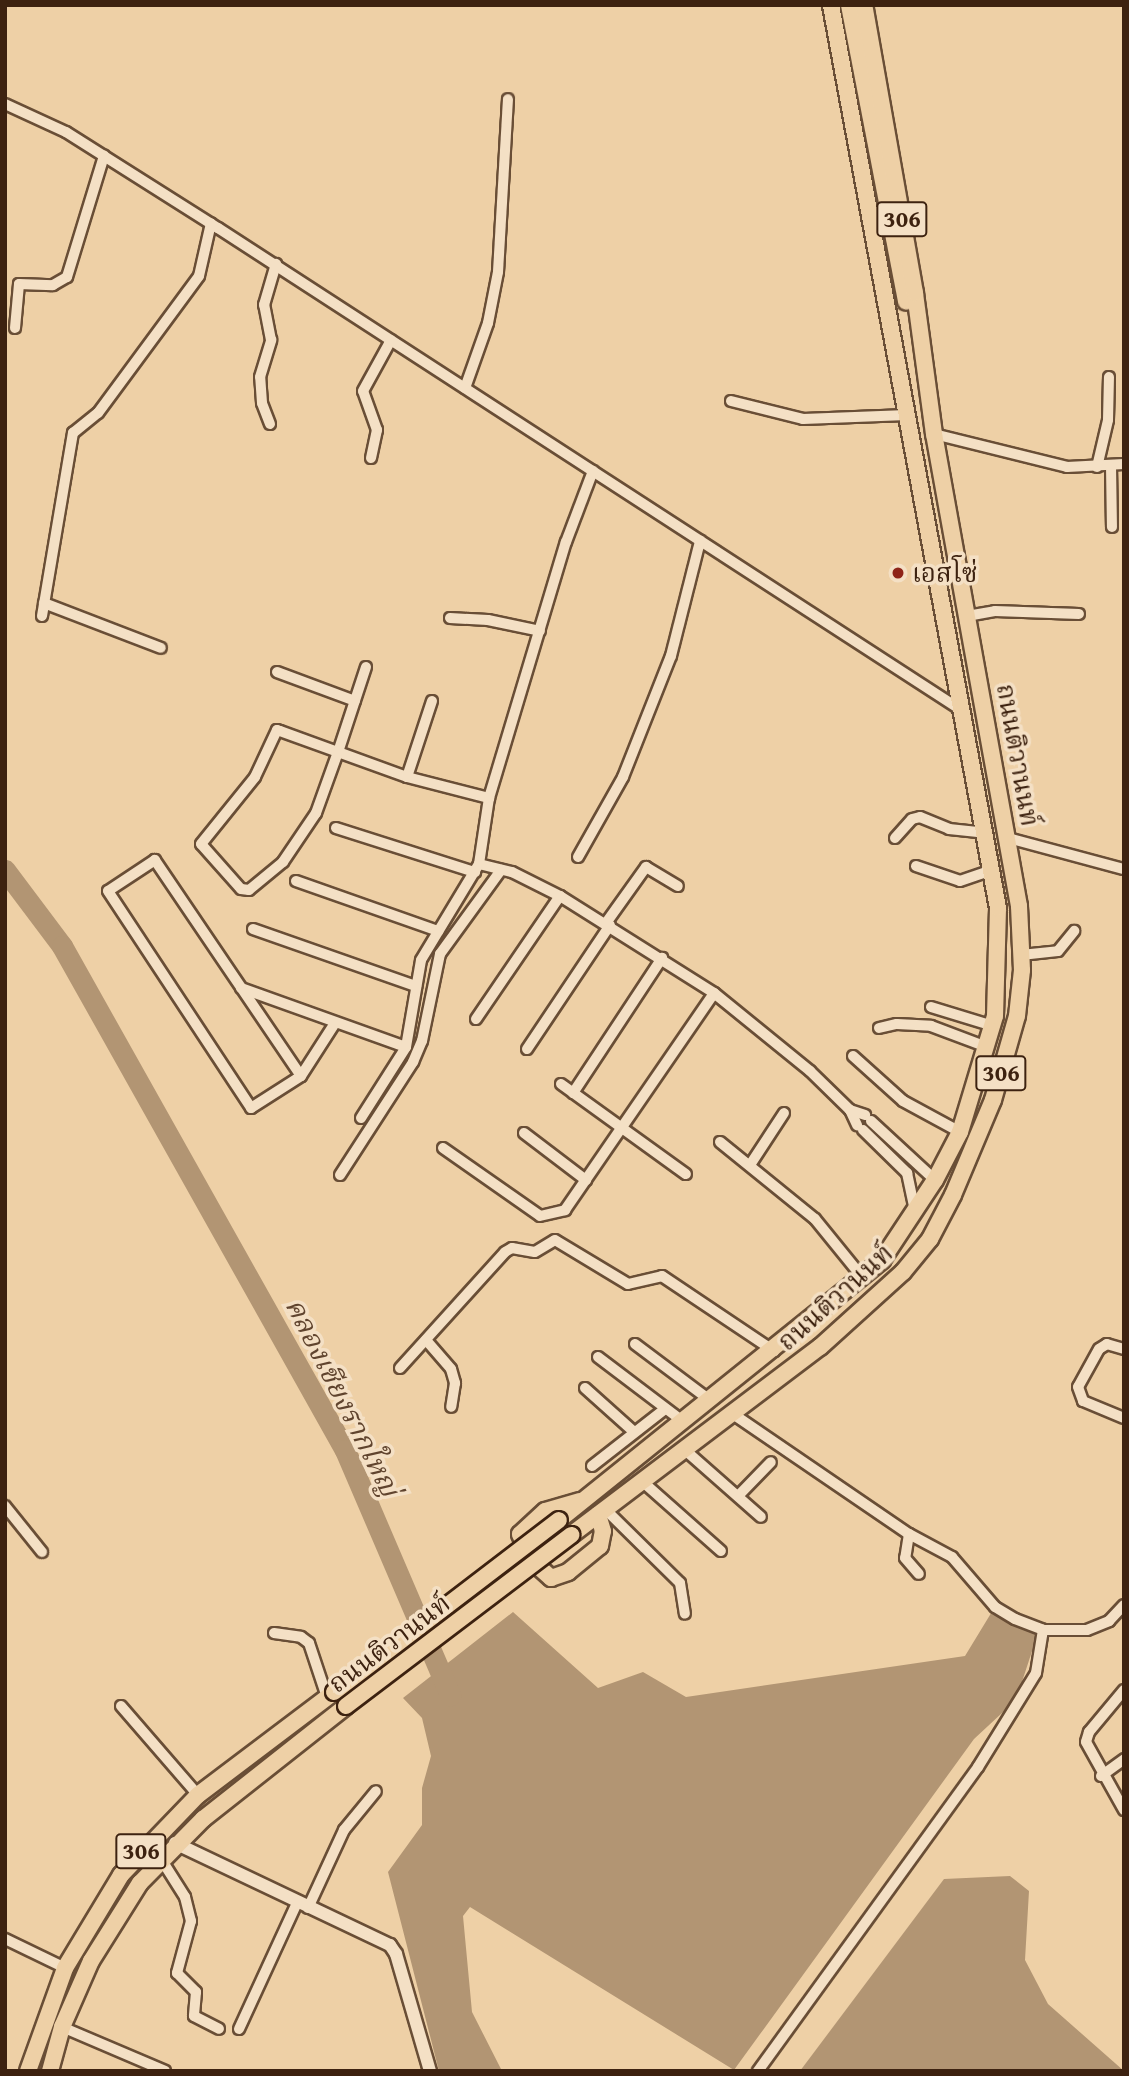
<!DOCTYPE html>
<html>
<head>
<meta charset="utf-8">
<style>
  body { margin:0 }
  #map { position:relative; width:1129px; height:2076px; overflow:hidden; background:#eed0a6; font-family:"Gentium Book Plus","Noto Serif Thai",serif }
  div>[style] { position:absolute }
  [style*='--x'] { left:calc(var(--x)*1px); top:calc(var(--y)*1px); width:calc(var(--w)*1px); rotate:calc(var(--a)*1deg) }
  .water>* { inset:0; background:#b29573 }
  .river>* { height:21px; margin:-10.5px; padding:0 10.5px; transform-origin:10.5px; border-radius:10.5px; background:#b29573 }
  .roads { filter:drop-shadow(2px 0 #694e36) drop-shadow(-2px 0 #694e36) drop-shadow(0 2px #694e36) drop-shadow(0 -2px #694e36) }
  .minor>* { height:10px; margin:-5px; padding:0 5px; transform-origin:5px; border-radius:5px; background:#f4e0c5 }
  .tertiary>* { height:12px; margin:-6px; padding:0 6px; transform-origin:6px; border-radius:6px; background:#f4e0c5 }
  .primary>* { height:16px; margin:-8px; padding:0 8px; transform-origin:8px; border-radius:8px; background:#eed0a6 }
  .bridges { filter:drop-shadow(2px 0 #3d2210) drop-shadow(-2px 0 #3d2210) drop-shadow(0 2px #3d2210) drop-shadow(0 -2px #3d2210) }
  .primary-bridge>* { height:16px; margin:-8px; padding:0 8px; transform-origin:8px; border-radius:8px; background:#eed0a6 }
  .dots>* { width:19px; height:19px; translate:-50% -50%; box-sizing:border-box; border:4px solid #f4e0c5; border-radius:50% }
  span { translate:-50% -50%; white-space:nowrap; text-align:center; line-height:1.15; -webkit-text-stroke:7px #f4e0c5; paint-order:stroke }
  .shield-label span { padding:2px 5px; background:#f4e0c5; border:2px solid; border-radius:5px; -webkit-text-stroke-width:0 }
  .shield-label { font-size:24px; color:#3d2210; font-weight:700 }
  .poi-label { font-size:26px; color:#3d2210 }
  .left { translate:0 -50%; text-align:left }
  .street-label { font-size:26px; color:#3d2210 }
  .water-label { font-size:28px; color:#60442e; font-style:italic }
  .frame { position:absolute; inset:0; border:7px solid #3d2210; pointer-events:none }
</style>
</head>
<body>
<div id="map">
  <div class="water">
    <div style="clip-path:polygon(993px 1610px,1038px 1633px,1016px 1700px,974px 1739px,734px 2070px,470px 1907px,463px 1916px,472px 2012px,502px 2071px,439px 2071px,388px 1872px,422px 1825px,422px 1788px,431px 1756px,422px 1718px,403px 1698px,513px 1612px,598px 1688px,643px 1672px,686px 1697px,965px 1656px)"></div>
    <div style="clip-path:polygon(1010px 1876px,1029px 1891px,1025px 1960px,1048px 2004px,1124px 2071px,800px 2071px,944px 1879px)"></div>
  </div>
  <div class="river">
    <div style="--x:5;--y:870;--w:95;--a:53.1"></div>
    <div style="--x:62;--y:946;--w:578;--a:60.69"></div>
    <div style="--x:345;--y:1450;--w:267;--a:66.8"></div>
  </div>
  <div class="roads">
    <div class="minor">
      <div style="--x:5;--y:104;--w:67;--a:24.7"></div>
      <div style="--x:66;--y:132;--w:180;--a:32.3"></div>
      <div style="--x:218;--y:228;--w:886;--a:32.97"></div>
      <div style="--x:15;--y:328;--w:44;--a:-84.8"></div>
      <div style="--x:19;--y:284;--w:34;--a:2"></div>
      <div style="--x:53;--y:285;--w:16;--a:-30"></div>
      <div style="--x:67;--y:277;--w:127;--a:-73"></div>
      <div style="--x:465;--y:388;--w:69;--a:-70.5"></div>
      <div style="--x:488;--y:323;--w:52;--a:-78.9"></div>
      <div style="--x:498;--y:272;--w:173;--a:-86.7"></div>
      <div style="--x:731;--y:401;--w:74;--a:14"></div>
      <div style="--x:803;--y:419;--w:104;--a:-2.2"></div>
      <div style="--x:270;--y:424;--w:22;--a:-111"></div>
      <div style="--x:262;--y:403;--w:26;--a:-94"></div>
      <div style="--x:260;--y:377;--w:39;--a:-73"></div>
      <div style="--x:271;--y:340;--w:36;--a:-101"></div>
      <div style="--x:264;--y:305;--w:43;--a:-73.7"></div>
      <div style="--x:934;--y:434;--w:137;--a:13.9"></div>
      <div style="--x:1067;--y:467;--w:57;--a:-3"></div>
      <div style="--x:371;--y:458;--w:29;--a:-78"></div>
      <div style="--x:377;--y:430;--w:41;--a:-109.7"></div>
      <div style="--x:363;--y:391;--w:58;--a:-61.2"></div>
      <div style="--x:1111;--y:466;--w:61;--a:89.1"></div>
      <div style="--x:1097;--y:467;--w:48;--a:-76.8"></div>
      <div style="--x:1108;--y:420;--w:43;--a:-88.7"></div>
      <div style="--x:44;--y:603;--w:125;--a:21"></div>
      <div style="--x:42;--y:616;--w:186;--a:-80.4"></div>
      <div style="--x:73;--y:433;--w:32;--a:-39"></div>
      <div style="--x:98;--y:413;--w:170;--a:-53.6"></div>
      <div style="--x:199;--y:276;--w:54;--a:-77.2"></div>
      <div style="--x:967;--y:616;--w:28;--a:-10"></div>
      <div style="--x:995;--y:611;--w:84;--a:2"></div>
      <div style="--x:450;--y:618;--w:38;--a:3"></div>
      <div style="--x:488;--y:620;--w:53;--a:11.9"></div>
      <div style="--x:366;--y:667;--w:89;--a:108.2"></div>
      <div style="--x:338;--y:752;--w:65;--a:109.8"></div>
      <div style="--x:316;--y:813;--w:59;--a:124"></div>
      <div style="--x:283;--y:862;--w:44;--a:140.5"></div>
      <div style="--x:249;--y:890;--w:8;--a:-173"></div>
      <div style="--x:241;--y:889;--w:60;--a:-131.6"></div>
      <div style="--x:201;--y:844;--w:86;--a:-51.1"></div>
      <div style="--x:255;--y:777;--w:52;--a:-64.9"></div>
      <div style="--x:277;--y:730;--w:3;--a:18"></div>
      <div style="--x:280;--y:731;--w:62;--a:19.9"></div>
      <div style="--x:338;--y:752;--w:73;--a:19.9"></div>
      <div style="--x:407;--y:777;--w:85;--a:14.4"></div>
      <div style="--x:277;--y:672;--w:83;--a:20.4"></div>
      <div style="--x:407;--y:777;--w:80;--a:-71.8"></div>
      <div style="--x:336;--y:828;--w:146;--a:17.6"></div>
      <div style="--x:895;--y:838;--w:25;--a:-48"></div>
      <div style="--x:912;--y:819;--w:8;--a:-14"></div>
      <div style="--x:920;--y:817;--w:31;--a:22"></div>
      <div style="--x:949;--y:829;--w:36;--a:6"></div>
      <div style="--x:1008;--y:838;--w:120;--a:15"></div>
      <div style="--x:578;--y:857;--w:92;--a:-60.6"></div>
      <div style="--x:623;--y:777;--w:130;--a:-68.4"></div>
      <div style="--x:671;--y:656;--w:119;--a:-75.8"></div>
      <div style="--x:479;--y:864;--w:34;--a:14"></div>
      <div style="--x:512;--y:872;--w:54;--a:26.6"></div>
      <div style="--x:560;--y:896;--w:182;--a:32.2"></div>
      <div style="--x:714;--y:993;--w:124;--a:39.1"></div>
      <div style="--x:810;--y:1071;--w:56;--a:44.3"></div>
      <div style="--x:850;--y:1110;--w:17;--a:65"></div>
      <div style="--x:916;--y:866;--w:46;--a:18.8"></div>
      <div style="--x:960;--y:881;--w:34;--a:-19"></div>
      <div style="--x:296;--y:881;--w:151;--a:19.4"></div>
      <div style="--x:606;--y:923;--w:69;--a:-54.5"></div>
      <div style="--x:646;--y:867;--w:37;--a:31"></div>
      <div style="--x:253;--y:929;--w:173;--a:19.3"></div>
      <div style="--x:1021;--y:955;--w:37;--a:-6"></div>
      <div style="--x:1058;--y:951;--w:26;--a:-51"></div>
      <div style="--x:241;--y:988;--w:175;--a:19.7"></div>
      <div style="--x:931;--y:1007;--w:65;--a:17"></div>
      <div style="--x:476;--y:1019;--w:149;--a:-55.7"></div>
      <div style="--x:879;--y:1028;--w:18;--a:-13"></div>
      <div style="--x:897;--y:1024;--w:34;--a:3"></div>
      <div style="--x:931;--y:1026;--w:60;--a:20.6"></div>
      <div style="--x:527;--y:1049;--w:149;--a:-56.2"></div>
      <div style="--x:853;--y:1056;--w:67;--a:42"></div>
      <div style="--x:903;--y:1101;--w:65;--a:28.5"></div>
      <div style="--x:301;--y:1076;--w:261;--a:-124.1"></div>
      <div style="--x:155;--y:860;--w:56;--a:146.6"></div>
      <div style="--x:108;--y:891;--w:260;--a:56.6"></div>
      <div style="--x:251;--y:1108;--w:59;--a:-32.6"></div>
      <div style="--x:301;--y:1076;--w:63;--a:-57.3"></div>
      <div style="--x:561;--y:1084;--w:154;--a:35.8"></div>
      <div style="--x:573;--y:1093;--w:162;--a:-56.6"></div>
      <div style="--x:850;--y:1110;--w:16;--a:18"></div>
      <div style="--x:361;--y:1118;--w:84;--a:-57.6"></div>
      <div style="--x:406;--y:1047;--w:88;--a:-80.2"></div>
      <div style="--x:421;--y:960;--w:112;--a:-58.9"></div>
      <div style="--x:479;--y:864;--w:67;--a:-81.4"></div>
      <div style="--x:489;--y:798;--w:267;--a:-73.3"></div>
      <div style="--x:566;--y:542;--w:76;--a:-69.2"></div>
      <div style="--x:871;--y:1121;--w:87;--a:42.7"></div>
      <div style="--x:863;--y:1130;--w:62;--a:44.3"></div>
      <div style="--x:907;--y:1173;--w:38;--a:78"></div>
      <div style="--x:524;--y:1133;--w:78;--a:37.2"></div>
      <div style="--x:720;--y:1142;--w:122;--a:39"></div>
      <div style="--x:815;--y:1219;--w:76;--a:50.9"></div>
      <div style="--x:443;--y:1148;--w:118;--a:35"></div>
      <div style="--x:540;--y:1216;--w:26;--a:-13"></div>
      <div style="--x:565;--y:1210;--w:263;--a:-55.5"></div>
      <div style="--x:750;--y:1165;--w:62;--a:-56.8"></div>
      <div style="--x:340;--y:1175;--w:135;--a:-57.1"></div>
      <div style="--x:413;--y:1062;--w:23;--a:-67"></div>
      <div style="--x:422;--y:1041;--w:89;--a:-78.3"></div>
      <div style="--x:440;--y:954;--w:104;--a:-54"></div>
      <div style="--x:426;--y:1340;--w:38;--a:49"></div>
      <div style="--x:451;--y:1369;--w:15;--a:74"></div>
      <div style="--x:455;--y:1383;--w:24;--a:99"></div>
      <div style="--x:635;--y:1344;--w:95;--a:36.9"></div>
      <div style="--x:1124;--y:1349;--w:18;--a:-164"></div>
      <div style="--x:1107;--y:1344;--w:9;--a:148"></div>
      <div style="--x:1099;--y:1349;--w:43;--a:118.9"></div>
      <div style="--x:1078;--y:1387;--w:15;--a:70"></div>
      <div style="--x:1083;--y:1401;--w:44;--a:22.5"></div>
      <div style="--x:598;--y:1357;--w:108;--a:37.1"></div>
      <div style="--x:400;--y:1368;--w:156;--a:-47.8"></div>
      <div style="--x:505;--y:1252;--w:8;--a:-30"></div>
      <div style="--x:512;--y:1248;--w:23;--a:10"></div>
      <div style="--x:535;--y:1252;--w:23;--a:-31"></div>
      <div style="--x:555;--y:1240;--w:85;--a:31.1"></div>
      <div style="--x:628;--y:1284;--w:35;--a:-13"></div>
      <div style="--x:662;--y:1276;--w:135;--a:33.8"></div>
      <div style="--x:585;--y:1388;--w:66;--a:41.9"></div>
      <div style="--x:733;--y:1414;--w:213;--a:34.3"></div>
      <div style="--x:909;--y:1534;--w:49;--a:28.1"></div>
      <div style="--x:952;--y:1557;--w:66;--a:49.3"></div>
      <div style="--x:995;--y:1607;--w:23;--a:31"></div>
      <div style="--x:1015;--y:1619;--w:30;--a:21"></div>
      <div style="--x:1043;--y:1630;--w:44;--a:0"></div>
      <div style="--x:1087;--y:1630;--w:24;--a:-22"></div>
      <div style="--x:1109;--y:1621;--w:22;--a:-47"></div>
      <div style="--x:685;--y:1450;--w:101;--a:41.4"></div>
      <div style="--x:592;--y:1466;--w:93;--a:-38"></div>
      <div style="--x:643;--y:1482;--w:104;--a:41.5"></div>
      <div style="--x:738;--y:1496;--w:47;--a:-45.9"></div>
      <div style="--x:5;--y:1506;--w:59;--a:51.2"></div>
      <div style="--x:606;--y:1510;--w:104;--a:44.6"></div>
      <div style="--x:680;--y:1583;--w:31;--a:81"></div>
      <div style="--x:909;--y:1534;--w:24;--a:99"></div>
      <div style="--x:905;--y:1558;--w:21;--a:49"></div>
      <div style="--x:274;--y:1633;--w:27;--a:8"></div>
      <div style="--x:301;--y:1637;--w:10;--a:37"></div>
      <div style="--x:309;--y:1643;--w:57;--a:71.6"></div>
      <div style="--x:1124;--y:1690;--w:55;--a:129.8"></div>
      <div style="--x:1089;--y:1732;--w:10;--a:107"></div>
      <div style="--x:1086;--y:1742;--w:78;--a:60.8"></div>
      <div style="--x:121;--y:1706;--w:118;--a:49.1"></div>
      <div style="--x:1101;--y:1776;--w:29;--a:-36"></div>
      <div style="--x:161;--y:1859;--w:45;--a:57.7"></div>
      <div style="--x:185;--y:1897;--w:25;--a:76"></div>
      <div style="--x:191;--y:1921;--w:54;--a:105.1"></div>
      <div style="--x:177;--y:1973;--w:27;--a:45"></div>
      <div style="--x:196;--y:1992;--w:24;--a:95"></div>
      <div style="--x:194;--y:2016;--w:28;--a:27"></div>
      <div style="--x:308;--y:1908;--w:86;--a:-65.2"></div>
      <div style="--x:344;--y:1830;--w:50;--a:-50.6"></div>
      <div style="--x:5;--y:1939;--w:67;--a:25.8"></div>
      <div style="--x:62;--y:2027;--w:112;--a:23.1"></div>
      <div style="--x:239;--y:2029;--w:139;--a:-65.3"></div>
      <div style="--x:758;--y:2071;--w:375;--a:-54.1"></div>
      <div style="--x:978;--y:1767;--w:110;--a:-58.3"></div>
      <div style="--x:1036;--y:1673;--w:44;--a:-80.8"></div>
    </div>
    <div class="tertiary">
      <div style="--x:175;--y:1843;--w:238;--a:25.4"></div>
      <div style="--x:390;--y:1945;--w:11;--a:56"></div>
      <div style="--x:396;--y:1954;--w:122;--a:73.8"></div>
    </div>
    <div class="primary">
      <div style="--x:849;--y:5;--w:302;--a:79.1"></div>
      <div style="--x:580;--y:1501;--w:36;--a:164"></div>
      <div style="--x:545;--y:1511;--w:34;--a:137"></div>
      <div style="--x:520;--y:1534;--w:28;--a:67"></div>
      <div style="--x:531;--y:1560;--w:27;--a:42"></div>
      <div style="--x:551;--y:1578;--w:18;--a:-19"></div>
      <div style="--x:568;--y:1572;--w:41;--a:-39.1"></div>
      <div style="--x:600;--y:1546;--w:15;--a:-79"></div>
      <div style="--x:603;--y:1531;--w:17;--a:-107"></div>
      <div style="--x:559;--y:1520;--w:415;--a:-38.8"></div>
      <div style="--x:882;--y:1260;--w:96;--a:-56.5"></div>
      <div style="--x:935;--y:1180;--w:54;--a:-62.5"></div>
      <div style="--x:960;--y:1132;--w:121;--a:-73.2"></div>
      <div style="--x:995;--y:1016;--w:108;--a:-88.4"></div>
      <div style="--x:998;--y:908;--w:918;--a:-100.48"></div>
      <div style="--x:571;--y:1535;--w:312;--a:-37.1"></div>
      <div style="--x:820;--y:1347;--w:112;--a:-42.1"></div>
      <div style="--x:903;--y:1272;--w:43;--a:-50.7"></div>
      <div style="--x:930;--y:1239;--w:50;--a:-62.4"></div>
      <div style="--x:953;--y:1195;--w:103;--a:-67.2"></div>
      <div style="--x:993;--y:1100;--w:87;--a:-74.1"></div>
      <div style="--x:1017;--y:1016;--w:46;--a:-83.8"></div>
      <div style="--x:1022;--y:970;--w:64;--a:-92.7"></div>
      <div style="--x:1019;--y:906;--w:480;--a:-100.2"></div>
      <div style="--x:934;--y:434;--w:142;--a:-97.7"></div>
      <div style="--x:915;--y:293;--w:292;--a:-100"></div>
      <div style="--x:28;--y:2071;--w:109;--a:-70.2"></div>
      <div style="--x:65;--y:1968;--w:109;--a:-58.9"></div>
      <div style="--x:121;--y:1875;--w:111;--a:-46.1"></div>
      <div style="--x:198;--y:1795;--w:171;--a:-37.1"></div>
      <div style="--x:50;--y:2071;--w:46;--a:-74.7"></div>
      <div style="--x:62;--y:2027;--w:72;--a:-66.3"></div>
      <div style="--x:91;--y:1961;--w:92;--a:-57.9"></div>
      <div style="--x:140;--y:1883;--w:90;--a:-45.5"></div>
      <div style="--x:203;--y:1819;--w:182;--a:-38.3"></div>
    </div>
  </div>
  <div class="bridges">
    <div class="primary-bridge">
      <div style="--x:334;--y:1692;--w:283;--a:-37.4"></div>
      <div style="--x:346;--y:1706;--w:283;--a:-37.2"></div>
    </div>
  </div>
  <div class="dots">
    <div style="left:898px;top:573px;background:#8f2418"></div>
  </div>
  <div class="shield-label">
    <span style="left:902px;top:219px">306</span>
    <span style="left:1001px;top:1073px">306</span>
    <span style="left:141px;top:1851px">306</span>
  </div>
  <div class="poi-label">
    <span class="left" style="left:912px;top:573px">เอสโซ่</span>
  </div>
  <div class="street-label">
    <span style="left:1018px;top:755px;rotate:80deg">ถนนติวานนท์</span>
    <span style="left:835px;top:1297px;rotate:-42deg">ถนนติวานนท์</span>
    <span style="left:389px;top:1643px;rotate:-37deg">ถนนติวานนท์</span>
  </div>
  <div class="water-label">
    <span style="left:343px;top:1397px;rotate:63deg">คลองเชียงรากใหญ่</span>
  </div>
  <div class="frame"></div>
</div>
</body>
</html>
